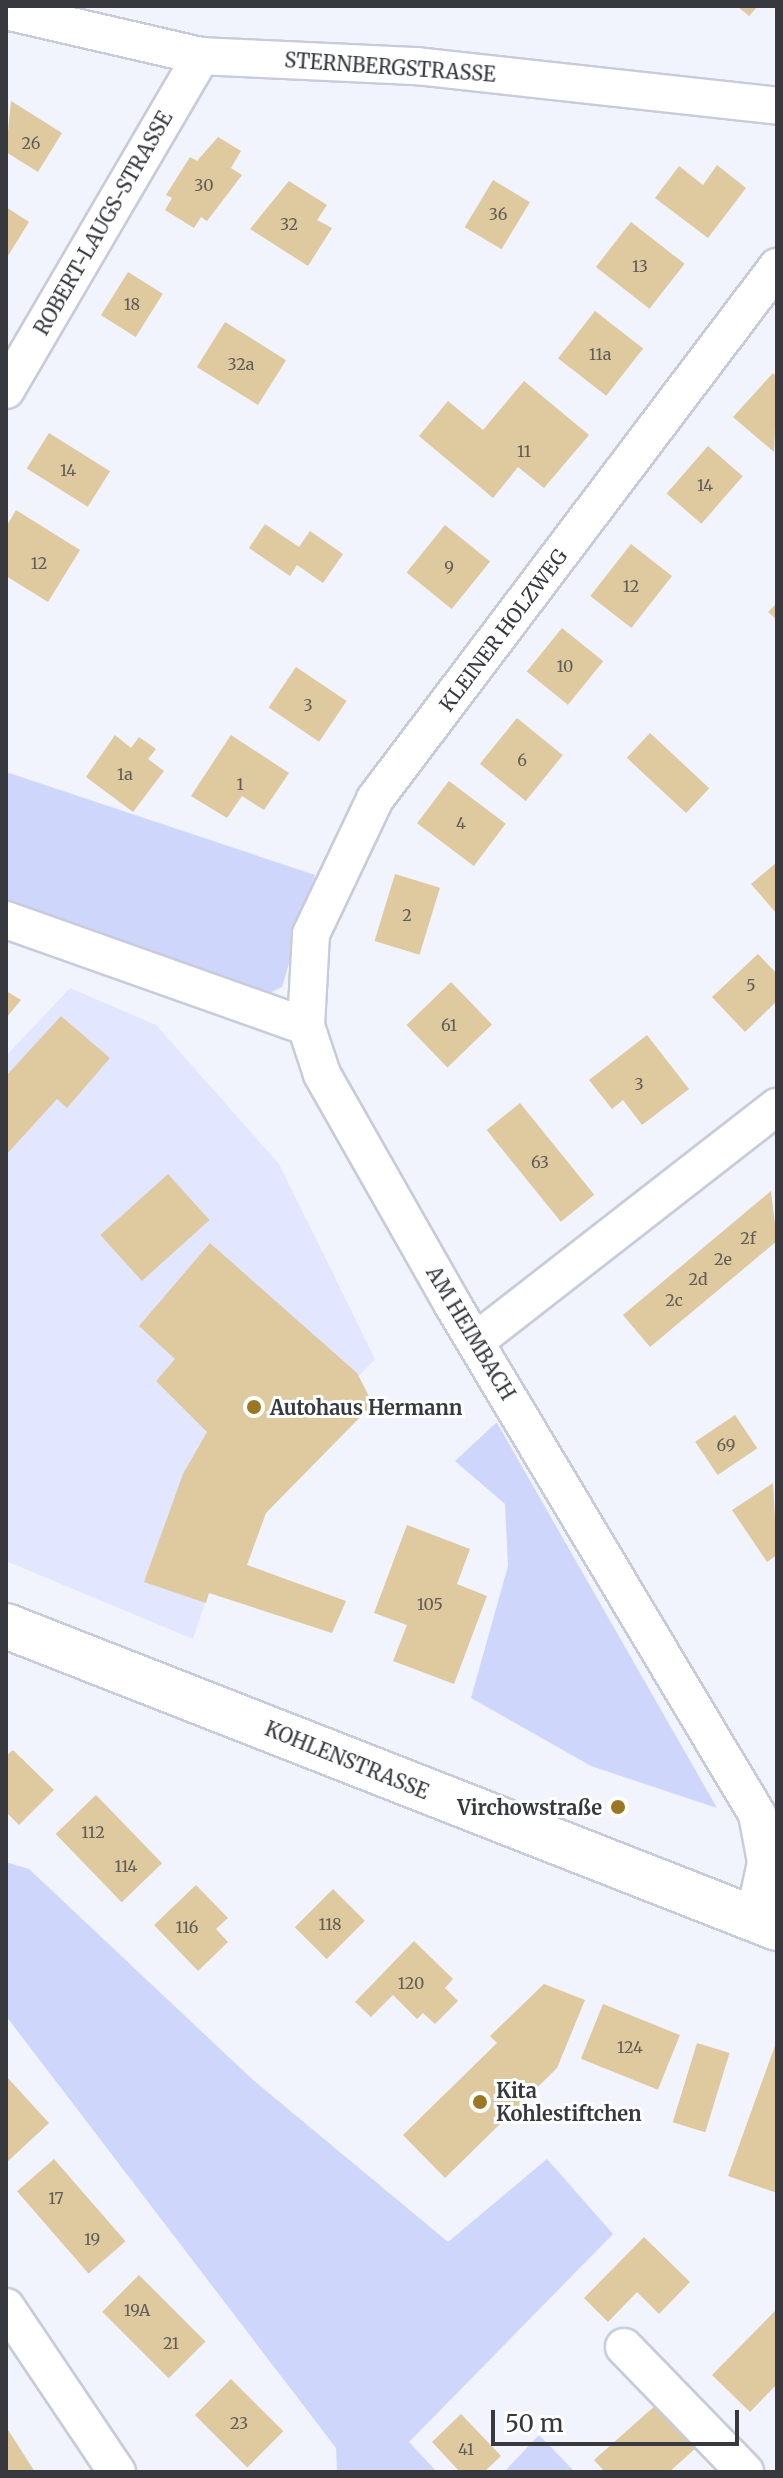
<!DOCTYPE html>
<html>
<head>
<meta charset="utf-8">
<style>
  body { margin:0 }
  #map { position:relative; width:783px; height:2478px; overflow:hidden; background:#f1f3fd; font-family:Merriweather,serif }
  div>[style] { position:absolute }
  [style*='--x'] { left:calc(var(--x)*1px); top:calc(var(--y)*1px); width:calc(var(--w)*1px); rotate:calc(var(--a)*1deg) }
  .built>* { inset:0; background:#e2e7ff }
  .green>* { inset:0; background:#cfd6fc }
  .building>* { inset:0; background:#dfc99e; transform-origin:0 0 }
  .roads { filter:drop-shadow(2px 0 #c7cbdb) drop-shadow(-2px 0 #c7cbdb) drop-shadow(0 2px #c7cbdb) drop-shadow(0 -2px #c7cbdb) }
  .minor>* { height:36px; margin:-18px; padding:0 18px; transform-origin:18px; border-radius:18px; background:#fff }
  .secondary>* { height:44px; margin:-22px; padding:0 22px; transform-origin:22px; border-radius:22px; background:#fff }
  .dots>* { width:22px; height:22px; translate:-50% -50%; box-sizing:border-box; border:4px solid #fff; border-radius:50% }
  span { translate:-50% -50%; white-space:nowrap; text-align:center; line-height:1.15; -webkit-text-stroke:6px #fff; paint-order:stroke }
  .number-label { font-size:16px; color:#615d57 }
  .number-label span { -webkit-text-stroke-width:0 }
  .street-label { font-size:20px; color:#37393f }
  .poi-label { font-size:20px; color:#37393f; font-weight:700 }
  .left { translate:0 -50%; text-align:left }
  .right { translate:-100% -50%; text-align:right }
  .frame { position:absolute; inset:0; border:8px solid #37393f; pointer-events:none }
  .scale { position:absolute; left:491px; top:2410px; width:248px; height:36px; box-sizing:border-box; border:4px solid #37393f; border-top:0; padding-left:10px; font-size:24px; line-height:28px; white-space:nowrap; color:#37393f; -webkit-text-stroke:6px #fff; paint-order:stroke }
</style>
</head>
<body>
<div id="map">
  <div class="built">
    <div style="clip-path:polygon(70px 988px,156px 1025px,279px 1164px,375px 1359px,238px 1501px,193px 1639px,6px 1561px,6px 1056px)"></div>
  </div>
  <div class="green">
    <div style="clip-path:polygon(6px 772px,315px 875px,282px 987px,259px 998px,6px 907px)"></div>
    <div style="clip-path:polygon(496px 1423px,497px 1423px,717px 1808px,591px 1766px,471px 1698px,508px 1566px,505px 1504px,455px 1461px)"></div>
    <div style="clip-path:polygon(6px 1862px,29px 1869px,253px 2080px,448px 2242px,547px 2159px,613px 2234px,409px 2442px,437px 2472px,337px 2472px,336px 2448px,6px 2016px)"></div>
    <div style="clip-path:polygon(539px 2435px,575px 2472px,504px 2472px)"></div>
  </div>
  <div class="building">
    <div style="clip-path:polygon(737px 6px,758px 6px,749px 16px)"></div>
    <div style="clip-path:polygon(11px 101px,62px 133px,38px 172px,6px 152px)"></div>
    <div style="clip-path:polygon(218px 137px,241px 151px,231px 168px,242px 175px,207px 221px,201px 217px,194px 228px,165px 210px,172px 198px,166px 195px,190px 157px,197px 161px)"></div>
    <div style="clip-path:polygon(717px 165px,746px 188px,708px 238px,655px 198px,679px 166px,703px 185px)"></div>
    <div style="left:493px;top:180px;width:43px;height:55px;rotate:31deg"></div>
    <div style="clip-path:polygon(289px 181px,327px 205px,317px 220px,332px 228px,308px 266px,250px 229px)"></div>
    <div style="clip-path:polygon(6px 207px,29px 222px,6px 259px)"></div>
    <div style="left:631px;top:222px;width:68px;height:57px;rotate:38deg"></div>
    <div style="left:128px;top:272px;width:41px;height:51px;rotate:32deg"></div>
    <div style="left:595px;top:311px;width:61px;height:60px;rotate:38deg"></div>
    <div style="left:225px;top:322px;width:72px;height:53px;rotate:32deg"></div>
    <div style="clip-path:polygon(773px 373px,777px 377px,774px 452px,733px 417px)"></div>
    <div style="clip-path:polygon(524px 381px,589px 435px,544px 488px,518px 467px,493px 498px,419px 436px,448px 401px,483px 430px)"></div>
    <div style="left:49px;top:433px;width:72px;height:42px;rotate:32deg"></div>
    <div style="left:708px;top:446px;width:46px;height:63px;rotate:41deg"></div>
    <div style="clip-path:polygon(16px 510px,80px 550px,48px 602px,6px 576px,6px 527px)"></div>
    <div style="clip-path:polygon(265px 524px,299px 547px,310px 531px,343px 554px,323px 583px,297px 565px,290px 576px,249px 548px)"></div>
    <div style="left:445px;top:525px;width:58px;height:61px;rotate:39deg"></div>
    <div style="left:631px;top:544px;width:52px;height:66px;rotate:38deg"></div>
    <div style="clip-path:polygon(777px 603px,777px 620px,768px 612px)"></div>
    <div style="left:562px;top:628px;width:53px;height:56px;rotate:39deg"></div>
    <div style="left:296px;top:667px;width:61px;height:49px;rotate:34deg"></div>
    <div style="left:517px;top:718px;width:59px;height:59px;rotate:39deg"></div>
    <div style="left:650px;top:733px;width:81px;height:34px;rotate:43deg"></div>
    <div style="clip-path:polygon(115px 735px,131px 748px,139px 737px,156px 749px,148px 759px,164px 771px,133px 812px,86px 777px)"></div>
    <div style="clip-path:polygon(231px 735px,289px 773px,264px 810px,242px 796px,227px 818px,191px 796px)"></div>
    <div style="left:449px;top:781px;width:71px;height:53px;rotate:37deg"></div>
    <div style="clip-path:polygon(777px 862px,777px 914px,751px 884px)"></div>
    <div style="left:395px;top:874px;width:47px;height:70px;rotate:17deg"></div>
    <div style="clip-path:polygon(758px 954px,777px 974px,777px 1001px,745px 1032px,712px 997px)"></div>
    <div style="left:451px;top:982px;width:59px;height:62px;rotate:46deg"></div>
    <div style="clip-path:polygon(6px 991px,21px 1000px,6px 1018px)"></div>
    <div style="clip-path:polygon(61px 1016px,110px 1058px,67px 1108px,57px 1099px,6px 1155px,6px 1076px)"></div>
    <div style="clip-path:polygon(647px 1035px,689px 1089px,642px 1125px,623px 1100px,612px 1109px,589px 1080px)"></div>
    <div style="left:520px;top:1103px;width:118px;height:43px;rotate:51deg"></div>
    <div style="left:168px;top:1174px;width:62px;height:91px;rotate:48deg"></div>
    <div style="clip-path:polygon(771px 1191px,777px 1241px,650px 1347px,623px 1315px)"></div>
    <div style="clip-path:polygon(210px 1243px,357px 1373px,373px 1404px,266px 1513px,247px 1565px,346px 1601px,332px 1633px,209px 1593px,206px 1603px,144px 1582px,183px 1474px,207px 1432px,156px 1381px,175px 1359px,139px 1326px)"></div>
    <div style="left:735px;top:1415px;width:40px;height:48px;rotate:56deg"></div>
    <div style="clip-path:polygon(773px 1483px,777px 1555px,767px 1562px,732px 1510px)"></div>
    <div style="clip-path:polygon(407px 1525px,470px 1549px,457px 1584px,487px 1596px,454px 1684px,393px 1661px,407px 1625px,374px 1613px)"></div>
    <div style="clip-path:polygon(13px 1750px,54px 1790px,19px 1825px,6px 1812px,6px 1756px)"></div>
    <div style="left:96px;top:1795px;width:95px;height:56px;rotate:46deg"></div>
    <div style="clip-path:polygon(196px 1885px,228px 1918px,216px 1929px,228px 1942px,198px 1971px,154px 1925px)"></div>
    <div style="left:333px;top:1889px;width:45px;height:54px;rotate:45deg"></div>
    <div style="clip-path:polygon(414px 1941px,453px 1979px,445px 1988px,458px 2001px,435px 2024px,423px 2013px,417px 2019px,393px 1995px,371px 2017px,355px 2002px)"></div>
    <div style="clip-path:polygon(544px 1984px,585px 2000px,557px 2068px,445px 2178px,403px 2135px,497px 2043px,490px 2036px)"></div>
    <div style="left:603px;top:2004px;width:83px;height:59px;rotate:22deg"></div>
    <div style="clip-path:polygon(777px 2040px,777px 2193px,728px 2176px)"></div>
    <div style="left:697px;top:2043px;width:34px;height:83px;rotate:17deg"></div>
    <div style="clip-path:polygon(6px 2076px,49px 2123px,6px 2163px)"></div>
    <div style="left:54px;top:2159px;width:109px;height:49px;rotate:49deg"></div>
    <div style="clip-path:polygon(644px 2237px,690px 2282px,659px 2314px,637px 2292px,608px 2322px,584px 2298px)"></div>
    <div style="left:139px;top:2275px;width:94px;height:52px;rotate:45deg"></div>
    <div style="clip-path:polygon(777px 2309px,777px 2384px,750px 2412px,712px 2375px)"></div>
    <div style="left:231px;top:2379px;width:74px;height:51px;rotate:45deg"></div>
    <div style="clip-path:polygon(657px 2404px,696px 2448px,669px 2472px,605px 2472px,594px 2460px)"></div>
    <div style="clip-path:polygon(461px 2414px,501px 2456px,484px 2472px,460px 2472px,432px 2442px)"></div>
    <div style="clip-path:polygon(6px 2427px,10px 2433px,35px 2472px,6px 2472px)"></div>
  </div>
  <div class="roads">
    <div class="minor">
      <div style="--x:6;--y:11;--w:200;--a:13"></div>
      <div style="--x:201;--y:56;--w:216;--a:2.7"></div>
      <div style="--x:417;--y:66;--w:362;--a:6.3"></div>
      <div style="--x:6;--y:390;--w:387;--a:-59.7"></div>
      <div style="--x:6;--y:920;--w:318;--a:19.5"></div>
      <div style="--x:476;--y:1341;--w:381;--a:-37.9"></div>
      <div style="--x:754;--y:1919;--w:58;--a:-78.1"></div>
      <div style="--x:766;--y:1862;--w:49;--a:-100.6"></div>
      <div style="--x:757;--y:1814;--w:593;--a:-120.85"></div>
      <div style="--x:453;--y:1305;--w:266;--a:-119.6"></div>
      <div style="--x:322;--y:1074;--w:51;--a:-108.4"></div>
      <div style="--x:306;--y:1026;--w:92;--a:-86.9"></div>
      <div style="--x:311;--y:934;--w:149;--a:-64.6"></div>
      <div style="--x:375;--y:799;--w:667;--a:-52.92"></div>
      <div style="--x:6;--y:2307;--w:199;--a:56.1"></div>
      <div style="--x:624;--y:2347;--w:174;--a:45.9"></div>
    </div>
    <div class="secondary">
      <div style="--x:6;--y:1626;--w:828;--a:21.39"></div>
    </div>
  </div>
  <div class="dots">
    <div style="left:254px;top:1407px;background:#9b7722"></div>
    <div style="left:618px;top:1807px;background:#9b7722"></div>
    <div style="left:480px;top:2102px;background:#9b7722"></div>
  </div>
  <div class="number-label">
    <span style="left:31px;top:143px">26</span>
    <span style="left:204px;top:185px">30</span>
    <span style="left:498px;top:214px">36</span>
    <span style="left:289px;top:224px">32</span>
    <span style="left:640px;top:266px">13</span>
    <span style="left:132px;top:304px">18</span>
    <span style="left:600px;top:354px">11a</span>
    <span style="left:241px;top:364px">32a</span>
    <span style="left:524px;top:451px">11</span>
    <span style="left:68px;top:470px">14</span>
    <span style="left:705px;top:485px">14</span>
    <span style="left:39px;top:563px">12</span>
    <span style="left:449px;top:567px">9</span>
    <span style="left:631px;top:586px">12</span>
    <span style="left:565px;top:666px">10</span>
    <span style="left:308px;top:705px">3</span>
    <span style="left:522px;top:760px">6</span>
    <span style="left:125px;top:774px">1a</span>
    <span style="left:240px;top:784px">1</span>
    <span style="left:461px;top:823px">4</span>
    <span style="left:407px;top:915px">2</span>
    <span style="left:751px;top:985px">5</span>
    <span style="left:449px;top:1025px">61</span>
    <span style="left:639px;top:1084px">3</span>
    <span style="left:540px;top:1162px">63</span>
    <span style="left:748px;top:1238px">2f</span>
    <span style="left:723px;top:1259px">2e</span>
    <span style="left:698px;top:1279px">2d</span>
    <span style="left:674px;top:1300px">2c</span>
    <span style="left:726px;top:1445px">69</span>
    <span style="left:430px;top:1604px">105</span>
    <span style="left:93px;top:1832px">112</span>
    <span style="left:126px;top:1866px">114</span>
    <span style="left:330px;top:1924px">118</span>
    <span style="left:187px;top:1927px">116</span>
    <span style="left:411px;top:1983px">120</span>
    <span style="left:630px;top:2047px">124</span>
    <span style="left:56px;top:2198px">17</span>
    <span style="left:92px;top:2239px">19</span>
    <span style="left:137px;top:2310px">19A</span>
    <span style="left:171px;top:2343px">21</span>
    <span style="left:239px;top:2423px">23</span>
    <span style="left:466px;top:2449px">41</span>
  </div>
  <div class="street-label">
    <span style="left:390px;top:67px;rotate:4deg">STERNBERGSTRASSE</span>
    <span style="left:103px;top:223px;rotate:-60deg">ROBERT-LAUGS-STRASSE</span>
    <span style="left:503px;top:630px;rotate:-53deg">KLEINER HOLZWEG</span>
    <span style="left:471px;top:1333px;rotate:59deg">AM HEIMBACH</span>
    <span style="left:347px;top:1760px;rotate:22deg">KOHLENSTRASSE</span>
  </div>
  <div class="poi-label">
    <span class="left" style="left:270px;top:1407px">Autohaus Hermann</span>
    <span class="right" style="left:602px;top:1807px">Virchowstraße</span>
    <span class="left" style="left:496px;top:2102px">Kita<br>Kohlestiftchen</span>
  </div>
  <div class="frame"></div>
  <div class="scale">50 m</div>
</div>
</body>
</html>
